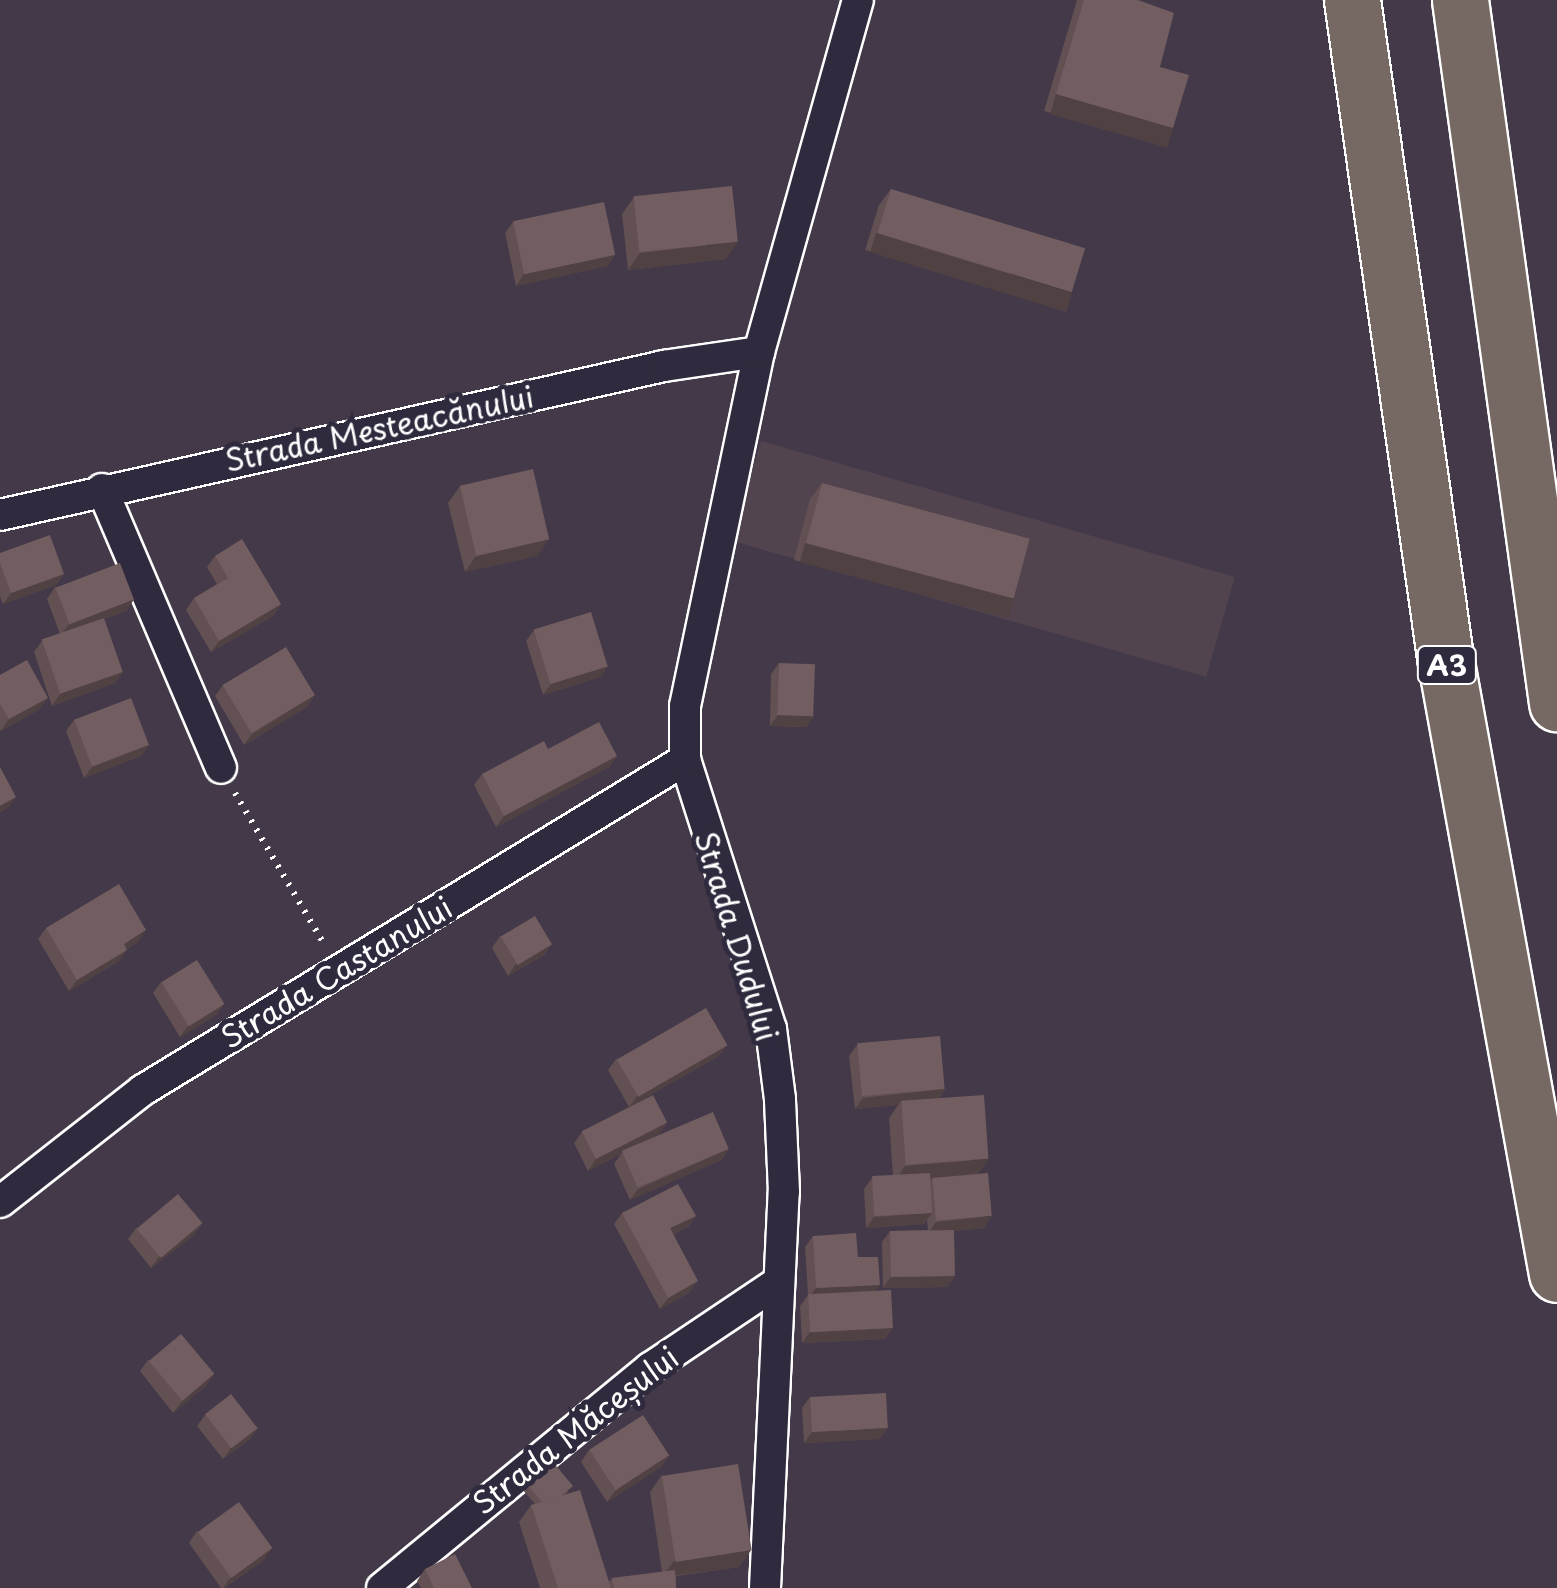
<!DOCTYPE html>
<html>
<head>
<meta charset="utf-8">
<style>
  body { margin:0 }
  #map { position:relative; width:1557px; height:1588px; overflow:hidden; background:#433948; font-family:"Playpen Sans",sans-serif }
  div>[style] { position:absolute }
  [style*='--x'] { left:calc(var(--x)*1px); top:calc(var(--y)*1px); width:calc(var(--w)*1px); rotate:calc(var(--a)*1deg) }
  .built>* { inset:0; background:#51444f; transform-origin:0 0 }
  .path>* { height:6px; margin-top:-3px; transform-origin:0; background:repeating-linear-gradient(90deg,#fff 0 2.5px,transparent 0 10.5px) }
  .roads { filter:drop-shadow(2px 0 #fff) drop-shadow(-2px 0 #fff) drop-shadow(0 2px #fff) drop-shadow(0 -2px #fff) }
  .street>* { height:30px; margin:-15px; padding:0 15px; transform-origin:15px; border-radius:15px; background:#2f2a3d }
  .highway>* { height:55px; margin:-27.5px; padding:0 27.5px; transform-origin:27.5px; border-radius:27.5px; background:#766964 }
  .wall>* { inset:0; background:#625053 }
  .shaded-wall>* { inset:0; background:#504143; transform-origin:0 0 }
  .building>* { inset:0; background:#725d60; transform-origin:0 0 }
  span { translate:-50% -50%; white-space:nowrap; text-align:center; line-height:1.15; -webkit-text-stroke:10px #2f2a3d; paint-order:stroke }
  .shield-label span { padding:2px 8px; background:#2f2a3d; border:2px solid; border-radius:8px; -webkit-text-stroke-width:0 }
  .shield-label { font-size:28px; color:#fff; font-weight:700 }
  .street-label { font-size:30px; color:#fff }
</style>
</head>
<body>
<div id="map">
  <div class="built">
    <div style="left:761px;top:441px;width:493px;height:104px;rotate:16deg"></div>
  </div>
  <div class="path">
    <div style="--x:235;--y:793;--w:178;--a:59.5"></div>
  </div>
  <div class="roads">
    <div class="street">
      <div style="--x:102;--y:489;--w:303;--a:66.9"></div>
      <div style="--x:0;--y:515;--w:681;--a:-12.65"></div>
      <div style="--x:664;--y:366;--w:96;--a:-8.4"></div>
      <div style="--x:0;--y:1202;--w:182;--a:-38.1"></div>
      <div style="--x:143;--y:1090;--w:635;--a:-31.34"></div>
      <div style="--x:382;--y:1588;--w:347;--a:-39.4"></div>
      <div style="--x:650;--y:1368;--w:153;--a:-33.8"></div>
      <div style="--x:765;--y:1588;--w:396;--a:-87.3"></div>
      <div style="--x:784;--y:1192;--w:93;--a:-92.5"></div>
      <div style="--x:780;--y:1099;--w:71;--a:-97.3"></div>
      <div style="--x:771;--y:1029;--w:282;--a:-107.7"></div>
      <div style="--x:685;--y:760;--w:54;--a:-90"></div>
      <div style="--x:685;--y:706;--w:362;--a:-78.2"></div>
      <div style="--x:759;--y:352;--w:366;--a:-74.3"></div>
    </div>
    <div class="highway">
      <div style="--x:1352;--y:0;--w:664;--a:81.94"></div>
      <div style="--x:1445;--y:657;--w:627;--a:79.71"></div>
      <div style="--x:1460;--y:0;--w:710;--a:82.14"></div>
    </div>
  </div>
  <div class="wall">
    <div style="clip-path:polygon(1077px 0,1138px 0,1160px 67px,1173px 128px,1161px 145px,1044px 111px)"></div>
    <div style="clip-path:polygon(891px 189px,1060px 309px,865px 250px,879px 205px)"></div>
    <div style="clip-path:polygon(634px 197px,726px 259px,628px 270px,622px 214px)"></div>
    <div style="clip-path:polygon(513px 222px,615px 255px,607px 266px,516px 286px,505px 233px)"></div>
    <div style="clip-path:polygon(822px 483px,1002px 616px,794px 560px,810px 499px)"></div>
    <div style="clip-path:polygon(460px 486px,549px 539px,537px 556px,465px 572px,448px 503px)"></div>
    <div style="clip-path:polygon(0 553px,64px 574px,56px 585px,3px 604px,0 596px)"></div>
    <div style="clip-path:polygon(215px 556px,281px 604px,273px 616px,211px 652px,186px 610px,194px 598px,217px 584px,207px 567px)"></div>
    <div style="clip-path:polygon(55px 587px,134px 599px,126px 611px,104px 619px,123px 672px,115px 683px,52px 706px,34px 652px,42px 641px,60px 634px,47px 599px)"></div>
    <div style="clip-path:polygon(534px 630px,608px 666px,600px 677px,543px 695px,526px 641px)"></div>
    <div style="clip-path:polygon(779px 663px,814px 716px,806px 727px,770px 726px,771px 674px)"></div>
    <div style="clip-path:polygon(0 675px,40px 709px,1px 731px,0 730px)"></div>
    <div style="clip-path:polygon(223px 685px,315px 695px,307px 707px,244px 745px,215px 696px)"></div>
    <div style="clip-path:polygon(74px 720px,149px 745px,141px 756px,84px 778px,66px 731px)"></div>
    <div style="clip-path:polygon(548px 749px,617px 756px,609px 767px,496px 827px,474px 785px,482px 774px)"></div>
    <div style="clip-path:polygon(46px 928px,138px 942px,127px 949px,119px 961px,69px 991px,38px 939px)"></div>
    <div style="clip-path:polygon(500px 936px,552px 944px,544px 955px,508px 976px,492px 948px)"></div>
    <div style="clip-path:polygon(161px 982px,224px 1004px,216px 1015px,180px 1037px,153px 993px)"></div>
    <div style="clip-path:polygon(727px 1045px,719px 1056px,629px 1107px,608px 1070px,616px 1059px)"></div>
    <div style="clip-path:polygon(857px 1045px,945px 1089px,939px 1099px,979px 1174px,984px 1228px,954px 1231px,955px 1276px,947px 1287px,883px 1288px,882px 1242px,890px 1231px,928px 1230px,927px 1220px,924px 1224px,866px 1228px,864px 1189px,872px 1178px,893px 1176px,889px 1118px,898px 1105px,855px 1109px,849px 1056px)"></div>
    <div style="clip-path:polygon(667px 1123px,659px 1134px,639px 1144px,729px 1149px,721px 1160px,630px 1200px,614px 1164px,621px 1154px,588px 1171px,574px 1143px,582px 1132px)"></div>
    <div style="clip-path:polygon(622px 1213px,696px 1216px,688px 1227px,674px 1234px,690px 1292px,660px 1309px,614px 1224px)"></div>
    <div style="clip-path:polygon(202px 1223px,194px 1235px,151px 1268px,128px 1239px,136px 1228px)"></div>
    <div style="clip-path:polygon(813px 1236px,858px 1257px,893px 1328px,885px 1339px,802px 1343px,800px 1306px,808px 1295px,805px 1247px)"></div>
    <div style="clip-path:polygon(148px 1360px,206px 1386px,173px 1413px,140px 1371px)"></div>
    <div style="clip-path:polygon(810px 1397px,880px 1439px,804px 1443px,802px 1408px)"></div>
    <div style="clip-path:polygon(205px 1415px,258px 1428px,250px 1439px,223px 1459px,197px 1426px)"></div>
    <div style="clip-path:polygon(589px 1450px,669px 1455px,661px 1467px,607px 1502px,581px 1462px)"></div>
    <div style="clip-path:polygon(662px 1475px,751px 1550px,739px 1567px,676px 1576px,676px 1588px,540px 1588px,519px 1522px,531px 1505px,535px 1504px,522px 1489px,526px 1483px,569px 1491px,565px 1495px,609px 1582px,612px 1578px,662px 1572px,650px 1492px)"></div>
    <div style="clip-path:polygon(197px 1531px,264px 1560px,224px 1588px,221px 1588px,189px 1543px)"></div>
    <div style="clip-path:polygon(425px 1569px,472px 1588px,421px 1588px,417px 1581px)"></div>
  </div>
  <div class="shaded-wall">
    <div style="left:1056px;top:94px;width:122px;height:21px;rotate:16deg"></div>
    <div style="left:876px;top:233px;width:205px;height:20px;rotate:17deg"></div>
    <div style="clip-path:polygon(738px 242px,726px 259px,628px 270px,640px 253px)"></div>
    <div style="clip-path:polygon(615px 255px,607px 266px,516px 286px,524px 274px)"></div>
    <div style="clip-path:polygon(549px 539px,537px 556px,465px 572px,476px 556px)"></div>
    <div style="left:805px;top:543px;width:216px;height:20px;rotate:15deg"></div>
    <div style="clip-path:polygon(64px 574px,56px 585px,3px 604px,11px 593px)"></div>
    <div style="clip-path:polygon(134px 599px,126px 611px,61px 635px,69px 624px)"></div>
    <div style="clip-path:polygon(281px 604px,273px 616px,211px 652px,219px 641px)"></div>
    <div style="clip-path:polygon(608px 666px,600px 677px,543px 695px,551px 684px)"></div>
    <div style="clip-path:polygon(123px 672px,115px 683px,52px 706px,60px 694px)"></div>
    <div style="clip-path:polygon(315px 695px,307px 707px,244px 745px,252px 734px)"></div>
    <div style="clip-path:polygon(48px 698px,40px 709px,1px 731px,9px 719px)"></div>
    <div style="clip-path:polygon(778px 715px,814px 716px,806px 727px,770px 726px)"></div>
    <div style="clip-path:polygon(149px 745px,141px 756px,84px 778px,92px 767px)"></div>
    <div style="clip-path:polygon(617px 756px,609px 767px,496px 827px,504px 816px)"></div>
    <div style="clip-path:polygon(16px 797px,8px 808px,0 813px,0 806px)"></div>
    <div style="clip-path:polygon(146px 930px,138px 942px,116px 955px,124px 944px)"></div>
    <div style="clip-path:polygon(552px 944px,544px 955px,508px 976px,516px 964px)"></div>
    <div style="clip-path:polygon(127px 950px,119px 961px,69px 991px,77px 980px)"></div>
    <div style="clip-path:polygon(224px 1004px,216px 1015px,180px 1037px,188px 1026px)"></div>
    <div style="clip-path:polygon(727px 1045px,719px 1056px,629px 1107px,637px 1096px)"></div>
    <div style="clip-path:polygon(945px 1089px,937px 1101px,901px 1101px,898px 1105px,855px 1109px,863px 1098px)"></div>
    <div style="clip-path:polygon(667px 1123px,659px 1134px,588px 1171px,596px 1159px)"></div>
    <div style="clip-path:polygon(729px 1149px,721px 1160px,630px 1200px,638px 1189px)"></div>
    <div style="clip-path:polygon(989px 1159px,977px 1176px,894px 1182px,905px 1166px)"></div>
    <div style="clip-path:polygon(932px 1213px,924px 1224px,866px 1228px,874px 1217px)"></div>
    <div style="clip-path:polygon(696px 1216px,688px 1227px,662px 1240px,670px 1228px)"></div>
    <div style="clip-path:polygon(992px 1216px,984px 1228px,928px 1234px,936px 1222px)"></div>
    <div style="clip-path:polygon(202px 1223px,194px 1235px,151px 1268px,159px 1257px)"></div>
    <div style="clip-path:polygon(955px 1276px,947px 1287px,883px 1288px,891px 1277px)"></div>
    <div style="clip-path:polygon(698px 1281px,690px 1292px,660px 1309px,668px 1298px)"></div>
    <div style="clip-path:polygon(880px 1285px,872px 1297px,808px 1300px,816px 1288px)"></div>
    <div style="clip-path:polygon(893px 1328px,885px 1339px,802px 1343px,810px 1332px)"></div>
    <div style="clip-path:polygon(214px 1374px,206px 1386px,173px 1413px,181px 1402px)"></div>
    <div style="clip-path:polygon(258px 1428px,250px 1439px,223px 1459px,231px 1448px)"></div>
    <div style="clip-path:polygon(888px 1428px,880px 1439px,804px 1443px,812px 1432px)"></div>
    <div style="clip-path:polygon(669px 1455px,661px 1467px,607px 1502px,615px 1491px)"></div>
    <div style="clip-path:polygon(272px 1548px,264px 1560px,223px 1588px,230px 1578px)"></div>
    <div style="clip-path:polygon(751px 1550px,739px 1567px,662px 1577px,674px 1561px)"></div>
  </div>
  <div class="building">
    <div style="clip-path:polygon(1084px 0,1138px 0,1174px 13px,1160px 67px,1189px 75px,1173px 128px,1056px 94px)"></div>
    <div style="left:732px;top:186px;width:56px;height:99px;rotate:84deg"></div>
    <div style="left:891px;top:189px;width:203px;height:46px;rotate:17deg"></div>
    <div style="left:604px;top:202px;width:54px;height:93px;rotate:78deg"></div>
    <div style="left:533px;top:469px;width:72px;height:75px;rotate:77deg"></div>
    <div style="left:822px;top:483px;width:215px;height:62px;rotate:15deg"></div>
    <div style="clip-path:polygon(50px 535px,64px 574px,11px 593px,0 563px,0 553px)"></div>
    <div style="clip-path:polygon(242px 539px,281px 604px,219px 641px,194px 598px,228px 578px,215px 556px)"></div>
    <div style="left:120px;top:563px;width:39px;height:69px;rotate:69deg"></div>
    <div style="left:591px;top:612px;width:57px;height:60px;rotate:73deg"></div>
    <div style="left:104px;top:618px;width:57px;height:66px;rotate:71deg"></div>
    <div style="left:286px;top:647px;width:56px;height:74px;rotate:59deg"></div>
    <div style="clip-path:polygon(27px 660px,48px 698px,9px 719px,0 704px,0 675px)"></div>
    <div style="left:779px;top:663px;width:36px;height:52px;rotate:2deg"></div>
    <div style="left:131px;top:698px;width:50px;height:61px;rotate:69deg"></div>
    <div style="clip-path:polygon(599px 722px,617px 756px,504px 816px,482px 774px,544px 741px,548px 749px)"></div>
    <div style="clip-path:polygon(0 767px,16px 797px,0 806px)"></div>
    <div style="clip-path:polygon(119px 884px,146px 930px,124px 944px,127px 950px,77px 980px,46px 928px)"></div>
    <div style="left:535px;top:916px;width:33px;height:40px;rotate:59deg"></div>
    <div style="left:197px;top:960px;width:52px;height:42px;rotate:58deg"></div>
    <div style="left:706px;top:1008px;width:43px;height:103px;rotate:60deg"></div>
    <div style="left:940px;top:1036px;width:53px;height:83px;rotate:85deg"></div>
    <div style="left:653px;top:1095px;width:31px;height:80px;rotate:63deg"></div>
    <div style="left:984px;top:1095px;width:64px;height:83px;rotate:86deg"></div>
    <div style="left:713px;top:1112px;width:40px;height:99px;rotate:67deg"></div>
    <div style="left:930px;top:1173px;width:40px;height:58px;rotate:87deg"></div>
    <div style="left:988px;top:1173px;width:43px;height:56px;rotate:85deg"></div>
    <div style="clip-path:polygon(678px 1184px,696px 1216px,670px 1228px,698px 1281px,668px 1298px,622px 1213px)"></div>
    <div style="left:178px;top:1194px;width:38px;height:54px;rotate:50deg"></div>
    <div style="left:954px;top:1230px;width:46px;height:64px;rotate:89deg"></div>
    <div style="clip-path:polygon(856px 1233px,858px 1257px,878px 1257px,880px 1285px,816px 1288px,813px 1236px)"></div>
    <div style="left:891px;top:1290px;width:38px;height:83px;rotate:87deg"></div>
    <div style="left:181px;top:1334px;width:52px;height:42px;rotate:50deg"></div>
    <div style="left:886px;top:1393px;width:35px;height:76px;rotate:87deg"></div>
    <div style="left:231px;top:1394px;width:43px;height:33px;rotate:52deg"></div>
    <div style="left:643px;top:1415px;width:48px;height:64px;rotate:57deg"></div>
    <div style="clip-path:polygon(552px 1461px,573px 1486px,561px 1496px,542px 1502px,526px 1483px)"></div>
    <div style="left:738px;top:1464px;width:87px;height:77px;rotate:81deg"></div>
    <div style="clip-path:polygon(580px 1490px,611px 1588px,558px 1588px,531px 1505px)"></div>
    <div style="left:239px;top:1502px;width:57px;height:51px;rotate:54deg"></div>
    <div style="clip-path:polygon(455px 1554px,472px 1588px,434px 1588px,425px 1569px)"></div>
    <div style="clip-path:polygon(675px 1570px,676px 1588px,614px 1588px,612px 1578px)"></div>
  </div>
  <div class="shield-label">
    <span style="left:1447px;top:665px">A3</span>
  </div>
  <div class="street-label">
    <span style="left:379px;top:428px;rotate:-12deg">Strada Mesteacănului</span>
    <span style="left:737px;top:936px;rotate:73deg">Strada Dudului</span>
    <span style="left:336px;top:972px;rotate:-31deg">Strada Castanului</span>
    <span style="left:575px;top:1430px;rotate:-38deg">Strada Măceșului</span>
  </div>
</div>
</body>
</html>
